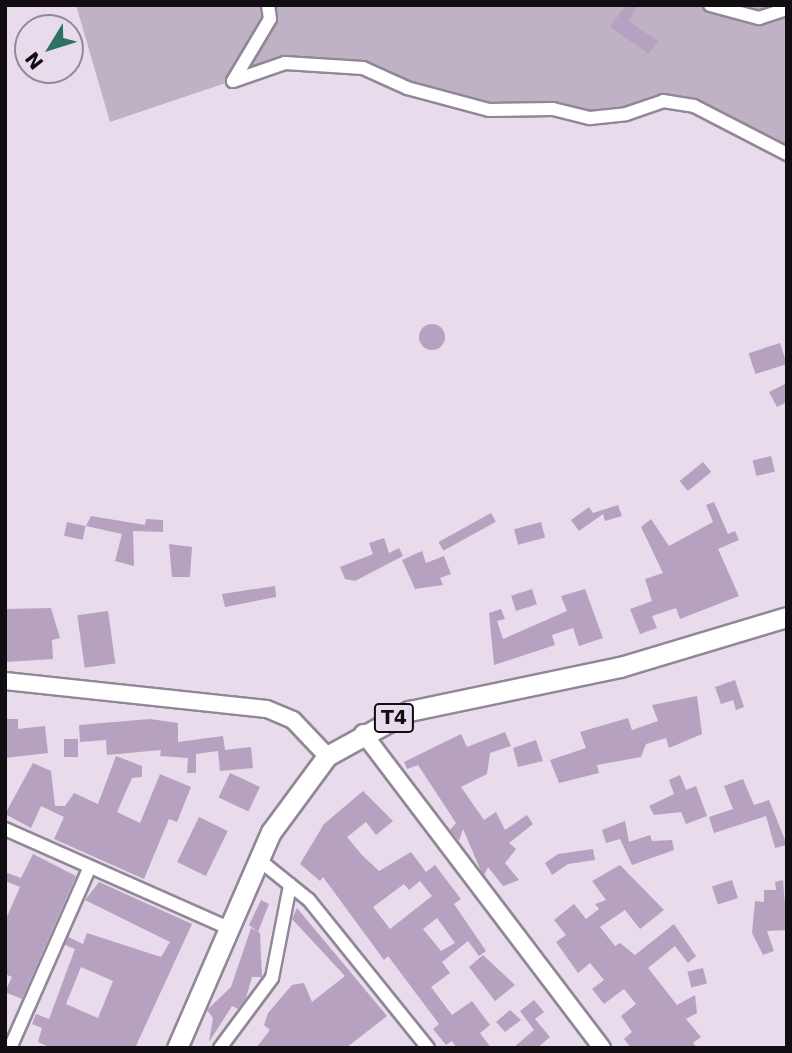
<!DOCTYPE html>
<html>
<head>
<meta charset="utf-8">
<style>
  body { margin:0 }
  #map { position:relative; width:792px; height:1053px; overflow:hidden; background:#e7dbec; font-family:"DejaVu Sans",sans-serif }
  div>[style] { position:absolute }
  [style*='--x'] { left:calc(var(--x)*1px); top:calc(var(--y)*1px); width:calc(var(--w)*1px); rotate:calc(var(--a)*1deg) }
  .green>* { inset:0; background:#c0b2c5 }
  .building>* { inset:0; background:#b7a1c0; transform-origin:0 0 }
  .round { border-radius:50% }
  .roads { filter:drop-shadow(2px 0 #928797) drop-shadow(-2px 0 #928797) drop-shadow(0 2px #928797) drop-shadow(0 -2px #928797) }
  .minor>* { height:12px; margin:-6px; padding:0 6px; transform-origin:6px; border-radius:6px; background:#fff }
  .major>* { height:16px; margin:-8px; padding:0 8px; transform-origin:8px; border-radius:8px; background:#fff }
  .highway>* { height:19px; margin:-9.5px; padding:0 9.5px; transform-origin:9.5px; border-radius:9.5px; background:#fff }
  span { translate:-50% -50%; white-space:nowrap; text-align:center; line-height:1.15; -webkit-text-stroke:7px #e7dbec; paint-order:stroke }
  .shield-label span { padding:2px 5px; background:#e7dbec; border:2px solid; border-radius:5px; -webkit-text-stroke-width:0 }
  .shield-label { font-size:19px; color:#110d13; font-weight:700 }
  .frame { position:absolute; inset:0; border:7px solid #110d13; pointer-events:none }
  .north { position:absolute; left:14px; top:14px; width:70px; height:70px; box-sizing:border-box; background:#e7dbec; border:2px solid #918995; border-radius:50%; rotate:232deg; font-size:19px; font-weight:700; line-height:28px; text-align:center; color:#110d13 }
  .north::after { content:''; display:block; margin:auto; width:24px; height:32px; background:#2f7263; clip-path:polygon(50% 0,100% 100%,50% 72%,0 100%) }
</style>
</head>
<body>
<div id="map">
  <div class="green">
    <div style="clip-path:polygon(76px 5px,787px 5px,787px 154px,738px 126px,663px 101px,626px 114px,489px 110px,383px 75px,285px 63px,110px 122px)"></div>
  </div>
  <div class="building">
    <div style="clip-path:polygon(626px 5px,638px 5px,629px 21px,658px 41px,649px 54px,610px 27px)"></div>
    <div class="round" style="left:419px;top:324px;width:26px;height:26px"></div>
    <div style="left:780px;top:343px;width:22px;height:33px;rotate:72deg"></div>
    <div style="clip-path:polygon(787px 383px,787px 402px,777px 407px,769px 392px)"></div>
    <div style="left:771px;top:456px;width:16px;height:19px;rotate:76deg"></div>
    <div style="left:703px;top:462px;width:13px;height:30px;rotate:51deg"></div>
    <div style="clip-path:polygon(714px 502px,728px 534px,735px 531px,739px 540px,718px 549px,739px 596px,680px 619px,676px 608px,652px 616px,657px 628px,640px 634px,630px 609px,652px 601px,645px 579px,663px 573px,641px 527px,651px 519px,669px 546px,713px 522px,706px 505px)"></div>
    <div style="clip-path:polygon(618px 505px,622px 516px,605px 521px,603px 514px,579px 531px,571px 520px,589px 507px,593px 513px)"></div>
    <div style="left:491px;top:513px;width:10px;height:60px;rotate:61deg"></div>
    <div style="clip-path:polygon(91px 516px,145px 525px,146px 519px,163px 520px,163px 532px,133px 531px,134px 566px,115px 561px,122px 534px,86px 526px)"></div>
    <div style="left:67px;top:522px;width:19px;height:14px;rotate:12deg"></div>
    <div style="left:541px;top:522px;width:16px;height:28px;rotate:75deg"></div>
    <div style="clip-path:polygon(384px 538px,389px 553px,399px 548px,403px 556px,355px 581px,345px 579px,340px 567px,373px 554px,369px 543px)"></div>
    <div style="clip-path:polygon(169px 544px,192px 547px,190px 577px,172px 577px)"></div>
    <div style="clip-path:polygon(422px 551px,426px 563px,444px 556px,451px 574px,440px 578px,443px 585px,415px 589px,402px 560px)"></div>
    <div style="clip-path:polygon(275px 586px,276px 597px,225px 607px,222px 594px)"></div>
    <div style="left:532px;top:589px;width:16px;height:22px;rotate:72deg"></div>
    <div style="clip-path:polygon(585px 589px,603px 638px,579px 646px,573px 628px,552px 635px,555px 645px,494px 665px,489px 613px,501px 609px,505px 619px,497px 621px,503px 639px,567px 611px,561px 596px)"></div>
    <div style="clip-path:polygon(51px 608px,60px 638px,52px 640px,53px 659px,5px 662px,5px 609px)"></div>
    <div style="left:108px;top:611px;width:53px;height:31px;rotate:82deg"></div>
    <div style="clip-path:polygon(735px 680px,744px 707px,736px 710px,733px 700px,721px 704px,715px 687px)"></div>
    <div style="clip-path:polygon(697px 696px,702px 734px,669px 748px,666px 738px,646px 744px,641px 757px,597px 765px,599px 773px,559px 783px,550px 760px,586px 748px,580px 732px,628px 718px,632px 730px,658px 721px,652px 705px)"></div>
    <div style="clip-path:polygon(5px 719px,18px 719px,18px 729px,45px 726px,48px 753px,5px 758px)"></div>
    <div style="clip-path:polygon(150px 719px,178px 723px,178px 742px,223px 736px,225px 750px,251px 747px,253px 768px,220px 771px,218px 751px,196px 754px,196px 773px,187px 773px,188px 758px,160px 756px,161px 750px,107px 755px,106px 740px,80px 742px,79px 725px)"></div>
    <div style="clip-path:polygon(505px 732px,511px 746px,490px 753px,487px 774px,461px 787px,484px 820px,496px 812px,505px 830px,527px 815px,533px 824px,509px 843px,516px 849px,505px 863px,519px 880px,503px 886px,488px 867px,484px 875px,481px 871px,463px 829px,459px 841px,450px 830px,456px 823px,418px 765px,407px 769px,404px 762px,461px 734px,467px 747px)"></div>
    <div style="left:64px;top:739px;width:14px;height:18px"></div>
    <div style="clip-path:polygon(536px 740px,543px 761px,518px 767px,513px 748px)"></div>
    <div style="clip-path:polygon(116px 756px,142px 766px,142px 777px,132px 778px,117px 812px,140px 823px,160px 774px,191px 787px,177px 822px,169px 819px,144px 879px,54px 839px,64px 817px,41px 806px,31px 828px,5px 814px,33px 763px,51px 771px,55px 806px,65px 806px,74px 793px,98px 804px)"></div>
    <div style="left:230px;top:773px;width:33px;height:27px;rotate:25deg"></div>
    <div style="clip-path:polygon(680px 775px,686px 790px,696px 786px,707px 816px,686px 824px,681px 812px,654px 815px,649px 806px,674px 794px,669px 780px)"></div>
    <div style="clip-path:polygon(743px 779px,754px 805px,769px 800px,787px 845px,775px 848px,766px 816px,714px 833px,709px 817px,733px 809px,724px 786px)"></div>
    <div style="clip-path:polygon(evenodd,363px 791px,393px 821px,376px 835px,366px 822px,347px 837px,362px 855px,379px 871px,411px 852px,426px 872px,435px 865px,461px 899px,454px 904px,486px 951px,479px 956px,468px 941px,442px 962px,450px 973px,431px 987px,452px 1015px,472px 1001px,490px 1025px,480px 1033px,491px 1048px,457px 1048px,452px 1041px,446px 1045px,433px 1029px,439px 1024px,388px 956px,384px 960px,323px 877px,320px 881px,300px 864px,324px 824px,363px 791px,420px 881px,432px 896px,390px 929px,373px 907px,404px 884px,409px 890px,420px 881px,363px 791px,437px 918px,455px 943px,441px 951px,423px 929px,437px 918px)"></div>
    <div style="left:199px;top:817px;width:32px;height:50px;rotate:26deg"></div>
    <div style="clip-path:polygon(625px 821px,629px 842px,650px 835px,652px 841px,672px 840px,674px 850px,632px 865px,620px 839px,606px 843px,602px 830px)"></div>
    <div style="clip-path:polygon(593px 849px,595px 860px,568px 864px,552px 875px,545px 863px,558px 854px)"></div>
    <div style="clip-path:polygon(33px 854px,76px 876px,22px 999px,5px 992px,12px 977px,5px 974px,5px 921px,20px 887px,5px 881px,5px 872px,21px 878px)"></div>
    <div style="clip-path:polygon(620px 865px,664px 910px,640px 929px,625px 910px,600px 927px,615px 946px,620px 943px,635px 955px,674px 924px,696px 956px,688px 963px,675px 946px,648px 968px,677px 1005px,695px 995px,697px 1013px,686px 1019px,701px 1037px,693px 1043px,697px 1048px,631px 1048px,624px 1039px,632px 1032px,621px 1016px,636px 1004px,624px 989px,604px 1004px,592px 989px,604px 980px,590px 963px,578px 973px,556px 942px,566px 935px,554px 920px,574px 904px,586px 919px,599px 909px,595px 904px,606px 900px,592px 881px)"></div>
    <div style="left:732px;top:880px;width:19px;height:21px;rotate:72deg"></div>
    <div style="clip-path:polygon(783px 880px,787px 930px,767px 931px,774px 951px,763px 955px,752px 933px,755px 901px,764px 902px,764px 890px,776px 890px,775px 882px)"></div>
    <div style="clip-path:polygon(evenodd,99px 882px,192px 924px,135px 1048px,51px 1048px,38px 1042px,42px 1028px,32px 1024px,36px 1014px,49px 1019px,75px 949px,65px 945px,68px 937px,83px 944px,87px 933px,161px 957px,170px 942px,85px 900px,99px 882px,81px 967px,113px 981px,98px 1018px,66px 1004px,81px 967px)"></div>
    <div style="clip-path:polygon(261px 900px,269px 904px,258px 932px,249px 925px)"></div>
    <div style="clip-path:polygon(297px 908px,387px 1016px,346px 1048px,256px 1048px,270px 1030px,264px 1025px,268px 1013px,292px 985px,304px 983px,312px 1002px,345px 976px,292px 919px)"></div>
    <div style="clip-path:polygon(251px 928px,260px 933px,262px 977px,252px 977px,246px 998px,238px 1009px,232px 1006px,209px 1042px,213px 1018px,207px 1010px,231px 987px)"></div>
    <div style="clip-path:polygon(483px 955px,515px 985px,495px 1001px,469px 967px)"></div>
    <div style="left:703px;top:968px;width:16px;height:16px;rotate:76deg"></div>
    <div style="clip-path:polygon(534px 1000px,544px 1012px,535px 1019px,550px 1037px,537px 1048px,513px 1048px,534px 1030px,520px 1011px)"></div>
    <div style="clip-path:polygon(510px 1010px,521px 1020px,505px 1032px,496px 1022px)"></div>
  </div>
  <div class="roads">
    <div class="minor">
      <div style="--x:710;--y:5;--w:51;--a:14.9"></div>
      <div style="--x:759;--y:18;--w:29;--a:-18"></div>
      <div style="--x:233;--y:81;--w:55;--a:-19.1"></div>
      <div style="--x:285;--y:63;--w:78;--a:3.7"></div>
      <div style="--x:363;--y:68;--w:48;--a:24.4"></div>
      <div style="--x:407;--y:88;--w:85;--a:15"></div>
      <div style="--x:489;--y:110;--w:64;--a:-0.9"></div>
      <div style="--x:553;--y:109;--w:38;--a:14"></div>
      <div style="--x:590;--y:118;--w:36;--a:-6"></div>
      <div style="--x:626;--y:114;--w:39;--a:-19"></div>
      <div style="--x:663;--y:101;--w:31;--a:9"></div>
      <div style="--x:694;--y:106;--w:105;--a:27.3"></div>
      <div style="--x:233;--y:81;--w:72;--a:-59.2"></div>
      <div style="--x:270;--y:19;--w:14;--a:-98"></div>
      <div style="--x:5;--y:829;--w:247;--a:23.9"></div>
      <div style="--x:258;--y:859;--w:65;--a:38.8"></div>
      <div style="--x:309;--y:900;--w:190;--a:51.2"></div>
      <div style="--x:10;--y:1048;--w:198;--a:-66.2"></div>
      <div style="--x:220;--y:1048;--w:87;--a:-53.4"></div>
      <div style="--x:272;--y:978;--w:95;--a:-79"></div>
    </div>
    <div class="major">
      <div style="--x:5;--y:681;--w:263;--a:6.1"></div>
      <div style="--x:267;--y:709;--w:28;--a:23"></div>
      <div style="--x:293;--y:720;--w:50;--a:46.6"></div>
      <div style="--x:363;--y:733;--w:395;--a:52.8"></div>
    </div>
    <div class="highway">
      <div style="--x:177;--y:1048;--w:236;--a:-66.5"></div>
      <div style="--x:271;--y:832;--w:94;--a:-53.6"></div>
      <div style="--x:327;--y:756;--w:94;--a:-28.8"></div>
      <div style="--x:409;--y:711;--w:216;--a:-11.8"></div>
      <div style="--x:620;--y:667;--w:174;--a:-16.7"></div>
    </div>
  </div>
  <div class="shield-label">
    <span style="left:394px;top:718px">T4</span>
  </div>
  <div class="frame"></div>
  <div class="north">N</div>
</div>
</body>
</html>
